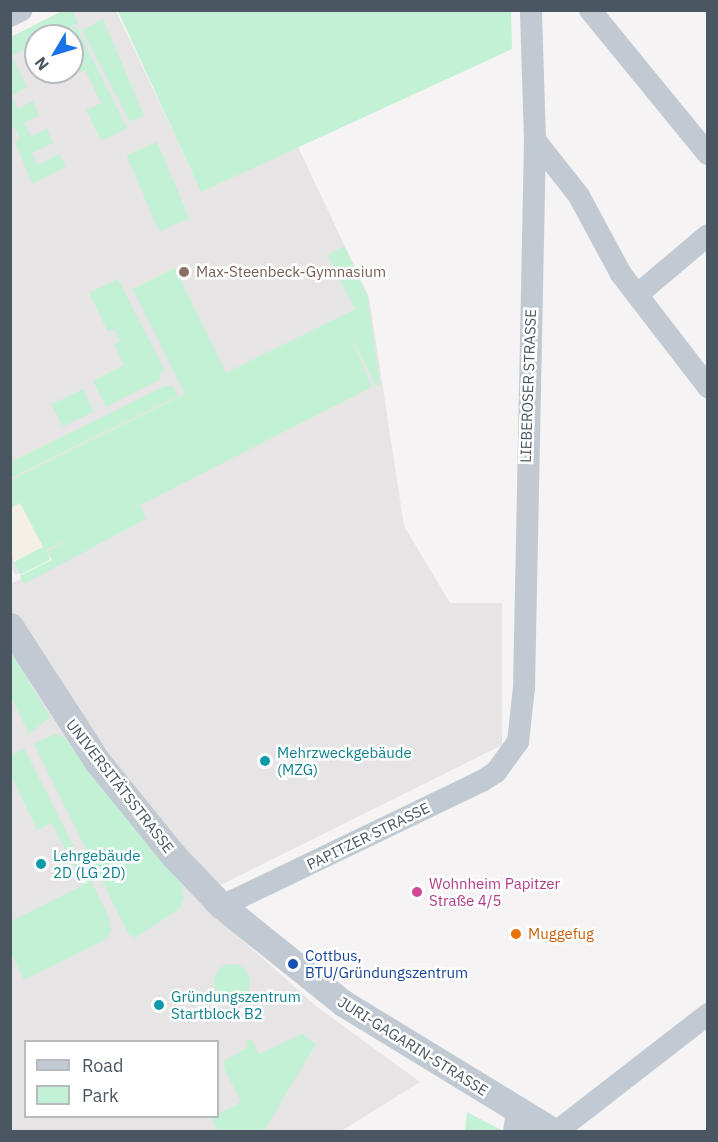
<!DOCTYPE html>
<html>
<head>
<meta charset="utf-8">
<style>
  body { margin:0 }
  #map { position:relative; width:718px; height:1142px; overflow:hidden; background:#f5f3f3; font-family:"IBM Plex Sans",sans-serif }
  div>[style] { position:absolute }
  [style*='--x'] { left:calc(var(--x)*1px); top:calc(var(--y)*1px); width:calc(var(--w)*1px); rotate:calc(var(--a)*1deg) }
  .education>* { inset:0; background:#e6e4e5 }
  .green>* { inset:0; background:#c3f1d5; transform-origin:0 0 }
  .round { border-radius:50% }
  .sand>* { inset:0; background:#f5f0e5 }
  .minor>* { height:22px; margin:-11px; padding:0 11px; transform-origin:11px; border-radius:11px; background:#c1cad2 }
  .tertiary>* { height:27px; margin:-13.5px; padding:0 13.5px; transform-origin:13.5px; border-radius:13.5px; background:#c1cad2 }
  .dots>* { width:16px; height:16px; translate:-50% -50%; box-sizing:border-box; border:3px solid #fff; border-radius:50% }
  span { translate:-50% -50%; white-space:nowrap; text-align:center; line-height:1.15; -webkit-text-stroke:5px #fff; paint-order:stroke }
  .education-label { font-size:15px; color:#785e54 }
  .left { translate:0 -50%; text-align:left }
  .street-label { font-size:15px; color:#4a5661 }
  .culture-label { font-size:15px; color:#0d838f }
  .hotel-label { font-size:15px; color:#b23c85 }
  .food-label { font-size:15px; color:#c56008 }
  .transit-label { font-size:15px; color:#164399 }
  .frame { position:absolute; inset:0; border:12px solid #4a5661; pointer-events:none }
  .legend { position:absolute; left:24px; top:1040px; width:195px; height:78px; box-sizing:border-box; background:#fff; border:2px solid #b7bbc0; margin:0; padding:8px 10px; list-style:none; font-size:18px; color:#4a5661 }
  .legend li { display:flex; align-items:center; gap:12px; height:30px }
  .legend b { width:30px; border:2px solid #b7bbc0 }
  .north { position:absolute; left:24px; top:24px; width:60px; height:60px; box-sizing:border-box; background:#fff; border:2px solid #b7bbc0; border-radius:50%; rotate:232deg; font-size:16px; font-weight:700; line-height:24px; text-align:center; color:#4a5661 }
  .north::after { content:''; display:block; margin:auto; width:21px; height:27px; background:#1a73e8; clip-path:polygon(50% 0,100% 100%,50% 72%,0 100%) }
</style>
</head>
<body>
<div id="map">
  <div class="education">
    <div style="clip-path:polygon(evenodd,63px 11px,116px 11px,201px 191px,298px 147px,369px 297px,404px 526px,450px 603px,502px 603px,502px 745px,195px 898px,316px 1006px,420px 1082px,341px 1131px,11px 1131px,11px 584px,96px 539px,95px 535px,15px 575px,11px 565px,11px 37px,63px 11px,36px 36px,72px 36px,72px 72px,36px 72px,36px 36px,63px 11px,26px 1042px,218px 1042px,218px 1116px,26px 1116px,26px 1042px)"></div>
  </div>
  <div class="green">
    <div style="clip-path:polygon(64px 10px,73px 11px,78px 23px,51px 36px,36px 36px,36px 44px,11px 56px,27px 87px,11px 96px,18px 109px,33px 101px,39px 115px,24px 123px,31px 136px,47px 129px,53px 143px,32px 153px,37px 165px,59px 154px,66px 167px,32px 184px,15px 142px,20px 139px,15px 128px,11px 130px,11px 37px)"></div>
    <div style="clip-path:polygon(118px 11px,511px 11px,512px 49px,201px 192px)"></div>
    <div style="clip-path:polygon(103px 19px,144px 115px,130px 122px,82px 30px)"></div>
    <div style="clip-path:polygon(76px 26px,127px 128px,101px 141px,86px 110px,101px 103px,85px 70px,70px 76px,68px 72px,72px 72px,72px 36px,56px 36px)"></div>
    <div style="left:157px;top:142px;width:83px;height:33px;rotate:67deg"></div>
    <div style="clip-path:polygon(344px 246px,368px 298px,380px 385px,376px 386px,349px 332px,372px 387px,140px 505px,146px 519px,24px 584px,20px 576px,52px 560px,48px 551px,81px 534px,46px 550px,50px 560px,20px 575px,11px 556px,11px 480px,185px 394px,133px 289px,175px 268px,226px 373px,355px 309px,328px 255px)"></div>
    <div style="clip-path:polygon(118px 279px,165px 371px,159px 374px,161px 379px,106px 407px,93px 381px,124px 365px,114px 344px,120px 341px,114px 329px,108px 332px,89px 293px)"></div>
    <div style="clip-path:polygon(165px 386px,172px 386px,178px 396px,11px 478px,11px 462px)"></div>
    <div style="left:83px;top:389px;width:25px;height:35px;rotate:64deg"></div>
    <div style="clip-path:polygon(11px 652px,50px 717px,29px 734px,11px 697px)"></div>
    <div style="clip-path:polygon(55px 734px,65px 738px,182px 885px,184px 899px,178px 910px,135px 938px,128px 933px,34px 744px)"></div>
    <div style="clip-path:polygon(24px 748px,108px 915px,111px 930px,107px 939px,24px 980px,11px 953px,11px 921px,83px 885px,52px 823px,37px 830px,11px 775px,11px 755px)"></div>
    <div class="round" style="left:214px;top:964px;width:36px;height:36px"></div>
    <div style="clip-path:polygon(302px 1034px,316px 1044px,264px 1131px,218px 1131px,211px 1118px,241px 1102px,224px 1068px,224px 1061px,248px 1047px,245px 1042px,251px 1039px,259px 1054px)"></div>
    <div style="clip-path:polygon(467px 1112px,503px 1131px,465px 1131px)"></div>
  </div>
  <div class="sand">
    <div style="clip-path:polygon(20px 503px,43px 547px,14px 562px,11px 554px,11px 508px)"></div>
  </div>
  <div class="minor">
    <div style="--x:590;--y:10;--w:186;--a:50.7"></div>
    <div style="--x:10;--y:16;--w:13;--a:-27"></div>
    <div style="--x:535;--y:140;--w:71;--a:51.8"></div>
    <div style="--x:579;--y:196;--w:89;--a:61.7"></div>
    <div style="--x:621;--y:274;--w:143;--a:52.4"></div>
    <div style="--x:637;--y:295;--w:93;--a:-40.2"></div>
    <div style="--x:222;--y:906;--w:288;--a:-25.7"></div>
    <div style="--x:482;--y:781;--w:17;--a:-33"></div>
    <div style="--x:496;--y:772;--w:37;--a:-54"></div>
    <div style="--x:518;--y:742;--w:54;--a:-83.7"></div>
    <div style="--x:524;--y:688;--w:548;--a:-88.85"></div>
    <div style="--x:535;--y:140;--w:130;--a:-91.8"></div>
    <div style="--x:514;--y:1132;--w:21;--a:-82"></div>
    <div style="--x:556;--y:1132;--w:192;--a:-37.8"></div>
  </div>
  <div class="tertiary">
    <div style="--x:10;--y:626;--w:161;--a:57.2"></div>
    <div style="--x:97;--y:761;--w:122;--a:51"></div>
    <div style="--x:174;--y:856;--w:69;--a:46.2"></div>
    <div style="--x:222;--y:906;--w:155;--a:38.7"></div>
    <div style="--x:343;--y:1003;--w:247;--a:31.4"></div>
  </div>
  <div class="dots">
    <div style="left:184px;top:272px;background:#8d6e63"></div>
    <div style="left:265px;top:761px;background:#0f9aa8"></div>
    <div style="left:41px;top:864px;background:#0f9aa8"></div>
    <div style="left:417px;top:892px;background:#d1479c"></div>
    <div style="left:516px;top:934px;background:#e8710a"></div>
    <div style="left:293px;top:964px;background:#1a4fb4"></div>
    <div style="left:159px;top:1005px;background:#0f9aa8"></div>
  </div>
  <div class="education-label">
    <span class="left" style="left:196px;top:272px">Max-Steenbeck-Gymnasium</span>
  </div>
  <div class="street-label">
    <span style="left:528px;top:386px;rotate:-88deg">LIEBEROSER STRASSE</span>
    <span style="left:120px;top:786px;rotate:52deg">UNIVERSITÄTSSTRASSE</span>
    <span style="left:368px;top:836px;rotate:-26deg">PAPITZER STRASSE</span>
    <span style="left:413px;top:1046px;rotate:32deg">JURI-GAGARIN-STRASSE</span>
  </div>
  <div class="culture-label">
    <span class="left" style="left:277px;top:761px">Mehrzweckgebäude<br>(MZG)</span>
    <span class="left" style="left:53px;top:864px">Lehrgebäude<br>2D (LG 2D)</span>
    <span class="left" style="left:171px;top:1005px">Gründungszentrum<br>Startblock B2</span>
  </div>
  <div class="hotel-label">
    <span class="left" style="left:429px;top:892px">Wohnheim Papitzer<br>Straße 4/5</span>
  </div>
  <div class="food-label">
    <span class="left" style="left:528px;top:934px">Muggefug</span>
  </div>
  <div class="transit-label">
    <span class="left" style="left:305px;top:964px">Cottbus,<br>BTU/Gründungszentrum</span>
  </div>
  <div class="frame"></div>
  <ul class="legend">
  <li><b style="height:8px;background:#c1cad2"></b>Road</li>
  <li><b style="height:16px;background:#c3f1d5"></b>Park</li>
  </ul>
  <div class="north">N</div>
</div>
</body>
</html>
